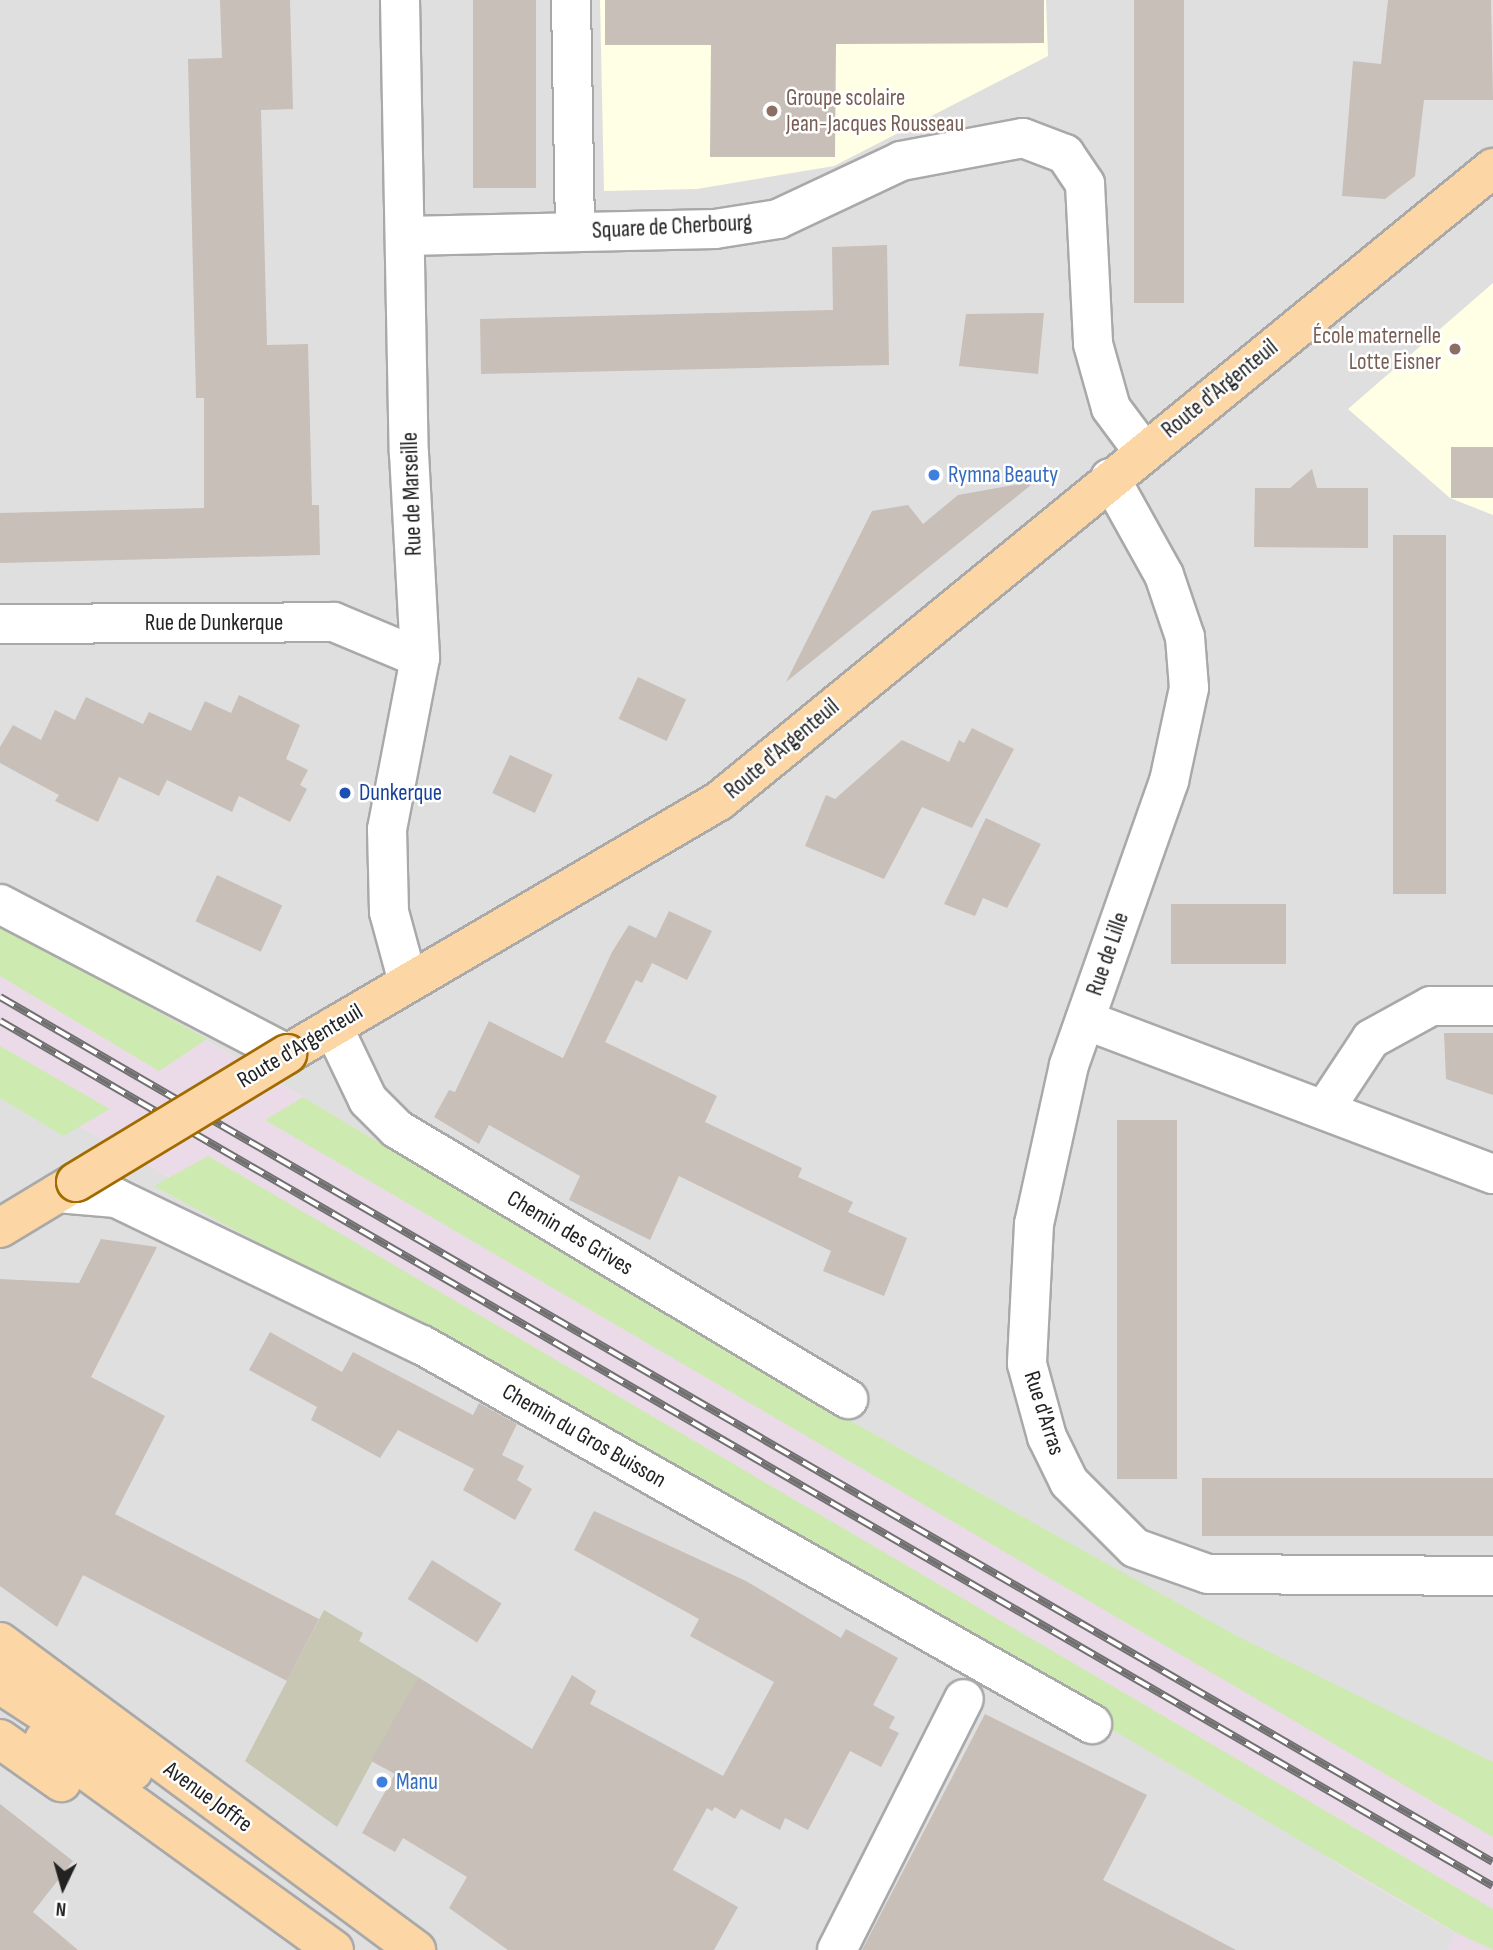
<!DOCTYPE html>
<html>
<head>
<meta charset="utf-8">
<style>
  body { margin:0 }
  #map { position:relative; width:1493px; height:1950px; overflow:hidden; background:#f2efe9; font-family:"Sofia Sans Condensed",sans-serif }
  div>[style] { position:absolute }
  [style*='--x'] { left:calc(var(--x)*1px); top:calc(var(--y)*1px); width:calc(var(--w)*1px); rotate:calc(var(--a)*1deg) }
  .residential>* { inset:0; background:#e0dfdf }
  .industrial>* { inset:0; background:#ebdbe8 }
  .education>* { inset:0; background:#ffffe5 }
  .construction>* { inset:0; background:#c7c7b4 }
  .grass>* { inset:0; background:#cdebb0 }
  .building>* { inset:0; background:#c7bfb8; transform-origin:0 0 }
  .roads { filter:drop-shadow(2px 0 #a9a9a9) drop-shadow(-2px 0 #a9a9a9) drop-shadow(0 2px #a9a9a9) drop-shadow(0 -2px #a9a9a9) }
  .minor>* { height:38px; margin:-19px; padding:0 19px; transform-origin:19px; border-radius:19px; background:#fff }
  .major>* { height:38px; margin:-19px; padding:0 19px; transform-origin:19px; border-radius:19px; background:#fcd6a4 }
  .rail>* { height:8px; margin-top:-4px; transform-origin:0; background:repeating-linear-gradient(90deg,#fff 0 16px,#707070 0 32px); box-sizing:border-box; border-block:2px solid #707070 }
  .bridges { filter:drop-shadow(2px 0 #a06b00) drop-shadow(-2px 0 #a06b00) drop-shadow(0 2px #a06b00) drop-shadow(0 -2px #a06b00) }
  .major-bridge>* { height:38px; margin:-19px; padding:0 19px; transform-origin:19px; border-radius:19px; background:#fcd6a4 }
  .dots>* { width:19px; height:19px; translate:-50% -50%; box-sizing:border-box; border:4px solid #fff; border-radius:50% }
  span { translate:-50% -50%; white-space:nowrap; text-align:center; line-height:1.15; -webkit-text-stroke:5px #fff; paint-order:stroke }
  .education-label { font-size:23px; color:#785e54 }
  .left { translate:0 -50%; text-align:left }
  .right { translate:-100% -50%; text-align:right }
  .street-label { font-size:23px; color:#222 }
  .shop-label { font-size:23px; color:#366cbe }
  .transit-label { font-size:23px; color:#164399 }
  .north { position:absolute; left:28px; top:1852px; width:70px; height:70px; -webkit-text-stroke:5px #fff; paint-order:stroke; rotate:185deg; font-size:19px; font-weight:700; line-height:28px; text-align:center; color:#222 }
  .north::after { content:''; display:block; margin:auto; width:24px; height:32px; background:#222; clip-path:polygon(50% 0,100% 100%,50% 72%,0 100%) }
</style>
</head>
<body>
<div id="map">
  <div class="residential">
    <div style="clip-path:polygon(0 0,1493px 0,1493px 1775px,1211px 1648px,303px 1097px,0 922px)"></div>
    <div style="clip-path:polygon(0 1081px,1129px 1720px,1353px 1874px,1486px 1950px,0 1950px)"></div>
  </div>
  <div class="industrial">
    <div style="clip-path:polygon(0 922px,303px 1097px,1211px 1648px,1493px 1775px,1493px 1950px,1447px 1950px,1455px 1932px,1353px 1874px,1129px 1720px,0 1081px)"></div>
  </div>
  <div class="education">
    <div style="clip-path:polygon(600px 0,1046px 0,1048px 56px,834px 166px,697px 189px,604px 191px)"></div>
    <div style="clip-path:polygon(1493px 283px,1493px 515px,1450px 498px,1348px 409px)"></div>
  </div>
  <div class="construction">
    <div style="clip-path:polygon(324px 1610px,363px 1633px,359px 1641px,418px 1677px,337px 1827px,245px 1761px)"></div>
  </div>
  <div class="grass">
    <div style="clip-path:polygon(0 924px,207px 1039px,159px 1071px,0 976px)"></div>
    <div style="clip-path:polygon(0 1046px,110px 1109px,63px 1136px,0 1098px)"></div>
    <div style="clip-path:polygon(303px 1097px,748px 1364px,1237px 1636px,1493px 1762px,1493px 1837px,265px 1120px)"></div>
    <div style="clip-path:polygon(208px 1156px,1493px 1909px,1493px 1950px,1455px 1932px,622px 1440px,154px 1186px)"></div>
  </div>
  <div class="building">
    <div style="clip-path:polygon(220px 0,290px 0,293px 109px,261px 110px,267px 345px,308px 344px,312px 505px,319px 505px,320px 555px,0 563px,0 513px,204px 508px,204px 398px,196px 398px,188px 59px,222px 58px)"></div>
    <div style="left:473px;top:0;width:63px;height:188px"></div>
    <div style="clip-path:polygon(605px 0,1044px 0,1044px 43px,836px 44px,835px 157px,710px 157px,711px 45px,605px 45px)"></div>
    <div style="left:1134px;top:0;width:50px;height:303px"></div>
    <div style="clip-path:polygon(1388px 0,1491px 0,1493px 100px,1424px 100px,1415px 176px,1385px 199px,1342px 196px,1353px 61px,1381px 64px)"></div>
    <div style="clip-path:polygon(887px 245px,889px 365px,481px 374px,480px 319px,833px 310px,832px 247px)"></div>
    <div style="clip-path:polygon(1044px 313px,1038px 374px,959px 366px,966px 314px)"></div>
    <div style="left:1451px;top:447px;width:42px;height:51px"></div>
    <div style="clip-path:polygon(1312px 469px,1317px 488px,1368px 488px,1368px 548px,1254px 547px,1255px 488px,1290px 488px)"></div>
    <div style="clip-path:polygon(1036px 481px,858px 624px,786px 682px,872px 511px,908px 505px,923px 524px,958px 495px)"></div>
    <div style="left:1393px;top:535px;width:53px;height:359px"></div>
    <div style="left:638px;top:677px;width:53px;height:46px;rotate:25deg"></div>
    <div style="clip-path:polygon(239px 695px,300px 725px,286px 759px,308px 770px,300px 785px,307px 789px,290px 822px,239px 796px,232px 812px,167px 780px,159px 796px,119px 777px,98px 822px,55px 801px,59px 795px,0 763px,0 747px,13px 725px,41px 740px,55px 710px,75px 720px,86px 697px,143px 724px,149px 712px,191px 731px,205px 701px,231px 713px)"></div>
    <div style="clip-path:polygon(972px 728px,1014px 749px,972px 828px,922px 807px,884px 879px,805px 846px,826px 795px,835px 799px,902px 740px,949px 762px,959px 740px,964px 743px)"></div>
    <div style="left:510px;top:755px;width:47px;height:42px;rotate:25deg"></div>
    <div style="clip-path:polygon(986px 818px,1041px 844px,1007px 908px,983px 898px,975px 916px,944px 904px)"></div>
    <div style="left:217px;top:875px;width:72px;height:51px;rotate:25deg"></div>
    <div style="left:1286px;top:904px;width:60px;height:115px;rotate:90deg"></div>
    <div style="clip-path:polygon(669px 911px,712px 931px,687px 980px,652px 963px,642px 983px,636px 980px,605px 1042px,717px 1096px,705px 1122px,802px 1168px,798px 1177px,853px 1202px,848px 1212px,907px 1238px,884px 1296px,823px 1271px,831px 1251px,679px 1176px,650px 1240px,569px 1200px,580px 1176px,489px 1125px,479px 1144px,434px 1117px,449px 1090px,455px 1092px,489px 1021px,563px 1058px,612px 952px,629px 925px,656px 938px)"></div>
    <div style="clip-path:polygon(1444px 1033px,1493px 1033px,1493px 1095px,1446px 1079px)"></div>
    <div style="left:1117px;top:1120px;width:60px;height:359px"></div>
    <div style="clip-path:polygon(101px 1239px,157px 1247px,91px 1377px,165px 1416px,115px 1514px,319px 1619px,287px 1681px,83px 1575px,57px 1627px,0 1586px,0 1279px,79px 1283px)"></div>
    <div style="clip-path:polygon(270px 1332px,342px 1372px,353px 1352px,473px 1415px,479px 1403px,517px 1424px,502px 1455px,524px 1466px,517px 1480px,532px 1489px,515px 1520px,463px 1490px,474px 1469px,398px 1430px,380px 1458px,311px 1420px,317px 1407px,249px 1370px)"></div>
    <div style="left:1493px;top:1478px;width:58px;height:291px;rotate:90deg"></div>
    <div style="clip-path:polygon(594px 1511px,746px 1581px,841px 1638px,846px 1629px,898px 1658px,873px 1705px,895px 1717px,889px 1728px,899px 1733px,881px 1767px,850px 1751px,808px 1830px,785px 1818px,780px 1830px,741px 1809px,735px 1819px,715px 1807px,712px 1811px,707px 1808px,673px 1870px,738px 1907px,714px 1950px,508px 1950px,449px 1908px,467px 1877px,403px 1838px,395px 1852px,362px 1833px,395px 1774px,371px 1761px,418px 1677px,532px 1749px,572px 1675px,596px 1691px,590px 1704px,723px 1776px,774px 1682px,690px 1636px,699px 1619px,574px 1550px)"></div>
    <div style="left:432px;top:1560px;width:82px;height:46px;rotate:32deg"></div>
    <div style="clip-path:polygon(985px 1714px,1147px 1795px,1103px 1880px,1236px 1950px,862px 1950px)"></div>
    <div style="clip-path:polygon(0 1804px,73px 1861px,33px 1912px,78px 1950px,0 1950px)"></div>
  </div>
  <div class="roads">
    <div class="minor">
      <div style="--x:400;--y:0;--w:453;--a:88.9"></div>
      <div style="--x:409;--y:453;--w:205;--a:86.9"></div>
      <div style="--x:420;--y:658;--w:174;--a:100.9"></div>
      <div style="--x:387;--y:829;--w:83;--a:88.6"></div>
      <div style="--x:389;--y:912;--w:73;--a:74.8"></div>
      <div style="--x:571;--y:0;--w:232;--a:89"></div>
      <div style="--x:406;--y:236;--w:309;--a:-1.3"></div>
      <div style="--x:715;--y:229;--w:64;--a:-9"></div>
      <div style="--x:778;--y:219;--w:136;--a:-25.2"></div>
      <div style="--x:901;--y:161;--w:124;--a:-10.7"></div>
      <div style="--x:1023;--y:138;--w:45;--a:20.9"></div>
      <div style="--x:1065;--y:154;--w:36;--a:56"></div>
      <div style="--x:1085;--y:184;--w:160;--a:87.1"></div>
      <div style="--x:1093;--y:344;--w:66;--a:74.3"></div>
      <div style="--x:1111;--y:408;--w:54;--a:53.3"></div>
      <div style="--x:1110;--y:478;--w:111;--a:60.9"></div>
      <div style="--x:1164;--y:575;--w:65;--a:71.3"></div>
      <div style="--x:1185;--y:637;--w:51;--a:85.5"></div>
      <div style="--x:1189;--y:688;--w:95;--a:102.1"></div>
      <div style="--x:1169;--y:781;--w:301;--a:109.4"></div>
      <div style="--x:1069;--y:1065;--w:163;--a:102.4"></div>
      <div style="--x:1034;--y:1224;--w:140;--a:92.9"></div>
      <div style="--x:1027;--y:1364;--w:76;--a:74.7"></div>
      <div style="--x:1047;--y:1437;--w:50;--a:63.9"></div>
      <div style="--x:1069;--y:1482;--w:93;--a:45"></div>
      <div style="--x:1135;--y:1548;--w:77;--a:19.6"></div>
      <div style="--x:1208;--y:1574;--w:285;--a:0.4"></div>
      <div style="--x:0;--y:624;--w:334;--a:-0.3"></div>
      <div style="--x:334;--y:622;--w:93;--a:22.7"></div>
      <div style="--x:0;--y:904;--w:324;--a:27.6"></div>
      <div style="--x:1085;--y:1020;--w:436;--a:20.7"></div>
      <div style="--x:333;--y:1027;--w:81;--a:64.4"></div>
      <div style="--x:368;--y:1100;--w:41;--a:45"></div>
      <div style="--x:397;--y:1129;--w:526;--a:30.91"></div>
      <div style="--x:1324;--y:1110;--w:85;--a:-56.5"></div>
      <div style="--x:1371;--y:1039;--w:68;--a:-28.8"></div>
      <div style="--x:1431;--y:1006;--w:62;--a:0"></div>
      <div style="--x:58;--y:1193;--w:58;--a:4.9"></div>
      <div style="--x:116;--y:1198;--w:339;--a:25.7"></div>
      <div style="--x:422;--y:1345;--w:770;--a:29.5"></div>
      <div style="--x:837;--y:1950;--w:281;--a:-63.2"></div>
    </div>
    <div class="major">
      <div style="--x:287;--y:1054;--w:501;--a:-30.36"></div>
      <div style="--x:719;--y:801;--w:1000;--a:-39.28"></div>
      <div style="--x:0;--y:1228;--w:89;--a:-31.2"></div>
      <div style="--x:0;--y:1642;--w:518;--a:36.52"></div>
      <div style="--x:0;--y:1684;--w:159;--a:33.2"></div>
      <div style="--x:0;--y:1739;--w:75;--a:35.2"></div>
      <div style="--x:44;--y:1740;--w:358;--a:35.9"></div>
    </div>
  </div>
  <div class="rail">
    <div style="--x:0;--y:997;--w:1725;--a:30.09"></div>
    <div style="--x:0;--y:1021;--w:1725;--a:30.09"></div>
  </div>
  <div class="bridges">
    <div class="major-bridge">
      <div style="--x:76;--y:1182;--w:247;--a:-31.2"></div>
    </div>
  </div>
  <div class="dots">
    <div style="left:772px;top:111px;background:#8d6e63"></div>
    <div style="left:1455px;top:349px;background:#8d6e63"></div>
    <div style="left:934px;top:475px;background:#3f7fe0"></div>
    <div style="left:345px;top:793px;background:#1a4fb4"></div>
    <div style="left:382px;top:1782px;background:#3f7fe0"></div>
  </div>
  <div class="education-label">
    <span class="left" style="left:786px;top:111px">Groupe scolaire<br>Jean-Jacques Rousseau</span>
    <span class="right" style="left:1441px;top:349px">École maternelle<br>Lotte Eisner</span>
  </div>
  <div class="street-label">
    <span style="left:672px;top:227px;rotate:-3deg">Square de Cherbourg</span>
    <span style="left:1220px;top:389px;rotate:-39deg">Route d'Argenteuil</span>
    <span style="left:412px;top:494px;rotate:-92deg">Rue de Marseille</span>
    <span style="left:214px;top:623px">Rue de Dunkerque</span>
    <span style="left:782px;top:749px;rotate:-40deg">Route d'Argenteuil</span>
    <span style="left:1108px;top:954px;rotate:-71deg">Rue de Lille</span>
    <span style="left:300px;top:1046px;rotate:-31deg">Route d'Argenteuil</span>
    <span style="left:570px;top:1233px;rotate:31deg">Chemin des Grives</span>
    <span style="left:1044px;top:1413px;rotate:72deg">Rue d'Arras</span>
    <span style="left:584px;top:1436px;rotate:30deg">Chemin du Gros Buisson</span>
    <span style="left:208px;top:1797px;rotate:36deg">Avenue Joffre</span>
  </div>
  <div class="shop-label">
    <span class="left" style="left:948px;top:475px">Rymna Beauty</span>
    <span class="left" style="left:396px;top:1782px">Manu</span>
  </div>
  <div class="transit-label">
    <span class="left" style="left:359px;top:793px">Dunkerque</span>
  </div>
  <div class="north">N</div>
</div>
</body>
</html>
